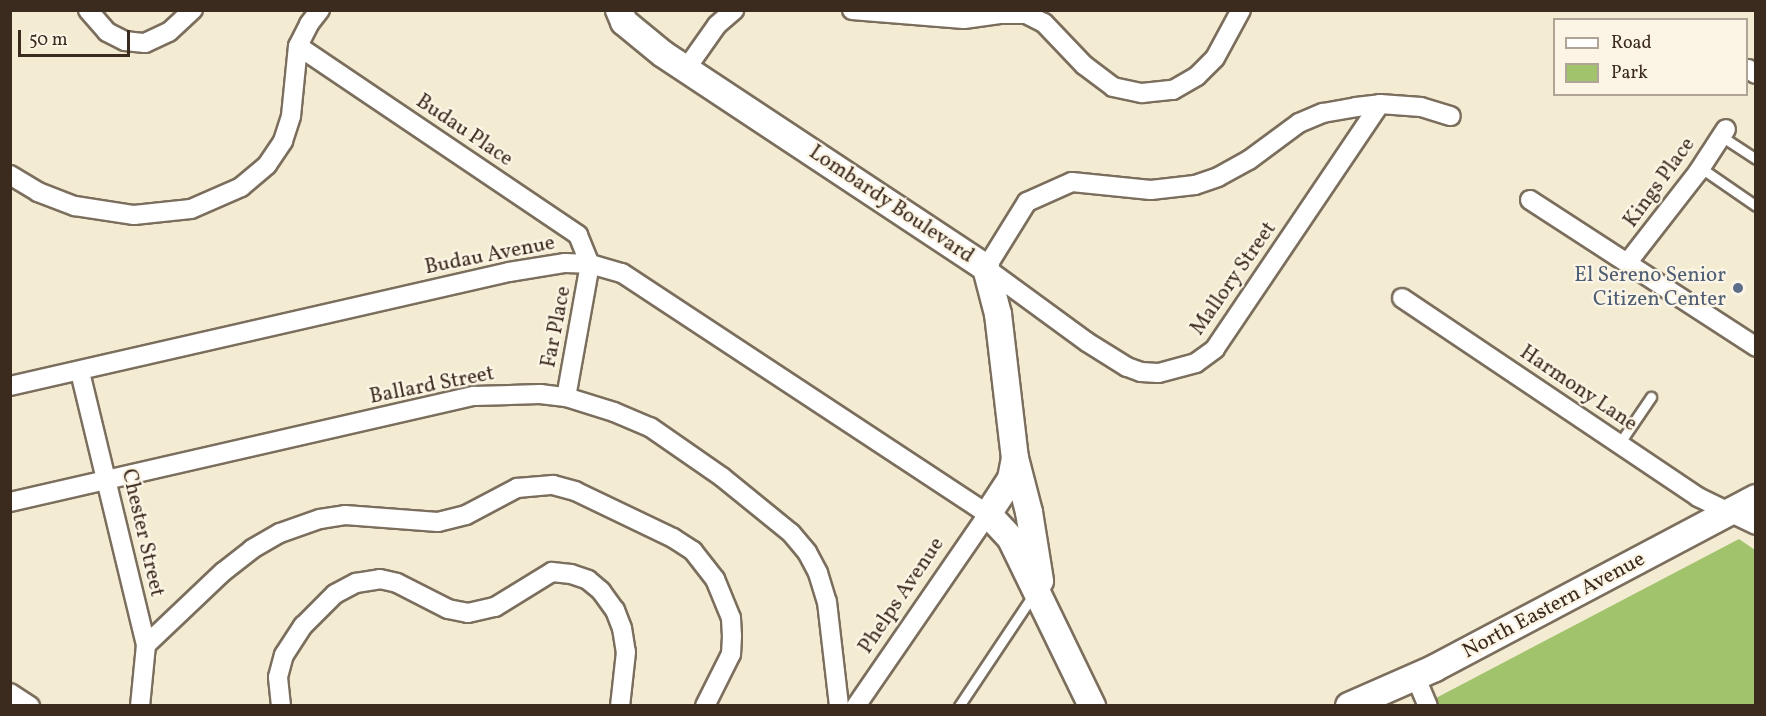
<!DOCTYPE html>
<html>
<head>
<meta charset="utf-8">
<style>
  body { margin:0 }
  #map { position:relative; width:1766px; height:716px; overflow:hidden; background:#f3ecd3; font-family:Vollkorn,serif }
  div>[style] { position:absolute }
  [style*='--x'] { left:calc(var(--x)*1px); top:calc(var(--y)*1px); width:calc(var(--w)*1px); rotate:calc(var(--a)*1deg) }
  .green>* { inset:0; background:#a1c36c }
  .roads { filter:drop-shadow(2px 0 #7b6e5d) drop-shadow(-2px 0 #7b6e5d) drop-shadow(0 2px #7b6e5d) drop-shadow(0 -2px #7b6e5d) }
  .lane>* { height:9px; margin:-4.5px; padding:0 4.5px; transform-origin:4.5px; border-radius:4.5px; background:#fff }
  .street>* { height:18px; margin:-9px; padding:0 9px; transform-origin:9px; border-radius:9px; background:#fff }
  .secondary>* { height:26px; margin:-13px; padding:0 13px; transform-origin:13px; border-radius:13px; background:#fff }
  .dots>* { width:16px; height:16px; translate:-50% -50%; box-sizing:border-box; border:3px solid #fcf5e5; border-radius:50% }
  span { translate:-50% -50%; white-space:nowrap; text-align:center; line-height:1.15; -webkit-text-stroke:4.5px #fcf5e5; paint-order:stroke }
  .street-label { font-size:21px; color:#3b2a1e }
  .service-label { font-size:21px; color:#4e5e75 }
  .right { translate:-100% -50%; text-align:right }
  .frame { position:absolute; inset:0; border:12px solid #3b2a1e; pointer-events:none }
  .legend { position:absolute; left:1553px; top:18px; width:195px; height:78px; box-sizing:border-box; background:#fcf5e5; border:2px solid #afa495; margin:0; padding:8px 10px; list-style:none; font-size:18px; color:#3b2a1e }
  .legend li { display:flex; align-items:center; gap:12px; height:30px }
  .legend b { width:30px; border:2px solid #afa495 }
  .scale { position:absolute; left:18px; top:30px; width:112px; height:27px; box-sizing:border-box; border:3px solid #3b2a1e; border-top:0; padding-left:8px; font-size:18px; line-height:21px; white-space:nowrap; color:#3b2a1e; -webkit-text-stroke:4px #fcf5e5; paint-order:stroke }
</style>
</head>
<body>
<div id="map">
  <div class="green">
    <div style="clip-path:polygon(1739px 539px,1755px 550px,1755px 705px,1439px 705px,1436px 698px)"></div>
  </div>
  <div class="roads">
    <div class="lane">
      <div style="--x:1721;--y:136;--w:42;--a:33.3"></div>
      <div style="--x:1701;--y:168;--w:67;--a:34.6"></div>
      <div style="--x:1619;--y:444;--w:57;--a:-55.8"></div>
      <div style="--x:959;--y:706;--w:137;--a:-56.3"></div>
    </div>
    <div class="street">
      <div style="--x:88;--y:10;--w:29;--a:49"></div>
      <div style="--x:107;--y:32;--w:20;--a:27"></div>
      <div style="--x:125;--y:41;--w:20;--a:6"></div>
      <div style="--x:145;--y:43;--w:26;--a:-25"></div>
      <div style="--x:169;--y:32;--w:33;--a:-43"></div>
      <div style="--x:852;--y:10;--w:112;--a:4.6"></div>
      <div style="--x:964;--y:19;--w:36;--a:-8"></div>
      <div style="--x:1000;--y:14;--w:26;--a:0"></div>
      <div style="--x:1026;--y:14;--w:20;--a:27"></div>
      <div style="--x:1044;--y:23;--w:58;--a:46.4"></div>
      <div style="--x:1084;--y:65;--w:36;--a:37"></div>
      <div style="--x:1113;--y:87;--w:30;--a:12"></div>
      <div style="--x:1142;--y:93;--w:31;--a:-6"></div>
      <div style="--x:1173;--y:90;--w:28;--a:-30"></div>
      <div style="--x:1197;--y:76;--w:25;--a:-45"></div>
      <div style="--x:1215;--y:58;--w:55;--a:-61.6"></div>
      <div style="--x:298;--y:46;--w:338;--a:34"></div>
      <div style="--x:578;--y:235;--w:31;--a:68"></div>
      <div style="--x:590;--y:264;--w:135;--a:100.2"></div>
      <div style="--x:686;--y:69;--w:54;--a:-54.8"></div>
      <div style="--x:717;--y:25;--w:23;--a:-41"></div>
      <div style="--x:1748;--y:69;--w:9;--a:32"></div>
      <div style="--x:1380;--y:104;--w:295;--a:124"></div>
      <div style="--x:1215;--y:349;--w:24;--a:144"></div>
      <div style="--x:1196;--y:363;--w:39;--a:165"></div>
      <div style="--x:1158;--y:373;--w:17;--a:-177"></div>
      <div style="--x:1141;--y:372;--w:15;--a:-160"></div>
      <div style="--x:1127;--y:367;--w:47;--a:-148"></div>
      <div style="--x:1087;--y:342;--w:125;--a:-143.8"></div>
      <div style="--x:986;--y:268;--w:78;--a:-58.2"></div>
      <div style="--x:1027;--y:202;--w:49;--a:-24"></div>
      <div style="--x:1072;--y:182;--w:79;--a:5.8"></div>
      <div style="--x:1151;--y:190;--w:44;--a:-6.5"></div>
      <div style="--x:1195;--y:185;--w:24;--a:-19"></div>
      <div style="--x:1218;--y:177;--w:35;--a:-29"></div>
      <div style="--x:1249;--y:160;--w:62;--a:-36.5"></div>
      <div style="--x:1299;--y:123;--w:26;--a:-23"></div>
      <div style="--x:1323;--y:113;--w:34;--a:-10"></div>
      <div style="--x:1356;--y:107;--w:24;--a:-7"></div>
      <div style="--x:1380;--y:104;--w:41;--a:4.2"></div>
      <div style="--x:1421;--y:107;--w:31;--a:17"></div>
      <div style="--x:10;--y:175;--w:33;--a:31"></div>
      <div style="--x:38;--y:192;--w:40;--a:21"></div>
      <div style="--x:75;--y:206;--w:60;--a:8.7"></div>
      <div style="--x:134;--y:215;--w:57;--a:-6"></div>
      <div style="--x:191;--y:209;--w:55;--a:-23.7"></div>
      <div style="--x:241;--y:187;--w:34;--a:-40"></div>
      <div style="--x:267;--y:165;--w:29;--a:-56"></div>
      <div style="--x:283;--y:141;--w:26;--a:-72"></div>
      <div style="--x:291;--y:116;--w:70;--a:-84.3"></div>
      <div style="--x:298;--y:46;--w:25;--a:-63"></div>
      <div style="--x:309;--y:24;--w:18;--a:-52"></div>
      <div style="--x:1530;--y:200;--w:270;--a:33"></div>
      <div style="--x:1628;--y:262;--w:114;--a:-52.1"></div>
      <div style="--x:1698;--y:172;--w:51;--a:-56.9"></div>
      <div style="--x:1402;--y:298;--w:357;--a:33.9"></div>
      <div style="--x:1698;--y:497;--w:64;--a:25.8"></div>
      <div style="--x:80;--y:372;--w:281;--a:76.4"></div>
      <div style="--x:146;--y:645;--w:61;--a:95.6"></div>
      <div style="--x:10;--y:386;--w:512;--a:-12.87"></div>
      <div style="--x:509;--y:272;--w:57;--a:-9.1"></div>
      <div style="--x:565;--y:263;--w:25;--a:2"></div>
      <div style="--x:590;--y:264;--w:33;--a:16"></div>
      <div style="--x:622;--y:273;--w:438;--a:33.4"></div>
      <div style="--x:988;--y:514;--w:233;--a:124.5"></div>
      <div style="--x:10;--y:502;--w:476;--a:-12.9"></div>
      <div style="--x:474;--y:396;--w:66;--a:-1.7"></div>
      <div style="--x:540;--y:394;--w:26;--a:7"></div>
      <div style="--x:566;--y:397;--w:50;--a:17.4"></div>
      <div style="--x:614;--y:412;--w:39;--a:23"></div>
      <div style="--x:650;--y:427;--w:88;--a:34.8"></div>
      <div style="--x:722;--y:477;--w:89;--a:39.1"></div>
      <div style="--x:791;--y:533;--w:25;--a:50"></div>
      <div style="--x:807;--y:552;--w:24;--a:62"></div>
      <div style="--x:818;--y:573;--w:30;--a:73"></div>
      <div style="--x:827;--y:602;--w:105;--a:83.4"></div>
      <div style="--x:146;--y:645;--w:106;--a:-43.5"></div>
      <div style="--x:223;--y:572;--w:37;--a:-38"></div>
      <div style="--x:252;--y:549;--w:32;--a:-30"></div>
      <div style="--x:280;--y:533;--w:42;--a:-19.3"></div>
      <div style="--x:320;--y:519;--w:25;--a:-9"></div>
      <div style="--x:345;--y:515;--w:93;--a:4.3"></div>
      <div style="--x:438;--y:522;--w:29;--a:-14"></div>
      <div style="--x:466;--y:515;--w:58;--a:-27.9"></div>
      <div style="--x:517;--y:488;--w:36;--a:-5"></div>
      <div style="--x:553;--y:485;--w:23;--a:15"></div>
      <div style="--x:575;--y:491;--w:109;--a:25.6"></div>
      <div style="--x:673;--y:538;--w:24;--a:33"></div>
      <div style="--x:693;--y:551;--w:36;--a:52"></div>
      <div style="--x:715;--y:579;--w:42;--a:67.7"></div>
      <div style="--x:731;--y:618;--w:18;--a:87"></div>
      <div style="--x:732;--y:636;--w:18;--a:93"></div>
      <div style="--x:731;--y:654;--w:58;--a:116.6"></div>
      <div style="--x:1416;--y:678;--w:30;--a:67"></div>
      <div style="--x:10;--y:693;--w:24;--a:33"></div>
      <div style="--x:281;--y:706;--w:29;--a:-96"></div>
      <div style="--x:278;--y:677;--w:23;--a:-75"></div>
      <div style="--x:284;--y:655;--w:35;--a:-57"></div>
      <div style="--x:303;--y:626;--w:45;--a:-45"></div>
      <div style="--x:335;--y:594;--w:24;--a:-28"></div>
      <div style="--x:356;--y:583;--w:24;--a:-9"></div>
      <div style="--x:380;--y:579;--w:17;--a:13"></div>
      <div style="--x:397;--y:583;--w:57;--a:27"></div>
      <div style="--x:448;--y:609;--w:20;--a:11"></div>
      <div style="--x:468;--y:613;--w:28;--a:-13"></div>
      <div style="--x:495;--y:607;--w:67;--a:-31.6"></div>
      <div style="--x:552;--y:572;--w:19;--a:6"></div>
      <div style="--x:571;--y:574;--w:18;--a:19"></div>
      <div style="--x:588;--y:580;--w:17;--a:40"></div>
      <div style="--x:601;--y:591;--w:24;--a:54"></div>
      <div style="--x:615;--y:610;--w:19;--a:69"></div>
      <div style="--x:622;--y:628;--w:24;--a:81"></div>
      <div style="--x:626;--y:652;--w:54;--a:96.3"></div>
    </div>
    <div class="secondary">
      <div style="--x:619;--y:10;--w:13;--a:67"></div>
      <div style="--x:624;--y:22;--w:50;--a:39.4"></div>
      <div style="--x:663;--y:54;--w:387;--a:33.5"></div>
      <div style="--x:986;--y:268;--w:48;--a:75.4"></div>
      <div style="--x:998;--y:314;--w:145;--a:83.3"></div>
      <div style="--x:1015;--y:458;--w:21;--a:101"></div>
      <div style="--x:1011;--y:479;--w:42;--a:123.3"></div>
      <div style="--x:988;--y:514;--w:34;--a:47"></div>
      <div style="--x:1011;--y:539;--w:186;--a:64.1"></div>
      <div style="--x:1015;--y:458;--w:56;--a:75.5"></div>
      <div style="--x:1029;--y:512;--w:70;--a:80.9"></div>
      <div style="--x:1349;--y:706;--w:94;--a:-23.8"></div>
      <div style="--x:1435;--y:668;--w:363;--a:-27.9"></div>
    </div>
  </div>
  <div class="dots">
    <div style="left:1738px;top:288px;background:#5c6f8a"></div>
  </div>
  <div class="street-label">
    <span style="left:464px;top:131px;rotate:34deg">Budau Place</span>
    <span style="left:1660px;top:183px;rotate:-54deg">Kings Place</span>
    <span style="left:891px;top:205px;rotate:34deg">Lombardy Boulevard</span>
    <span style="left:490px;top:256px;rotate:-11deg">Budau Avenue</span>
    <span style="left:1234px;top:279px;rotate:-55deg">Mallory Street</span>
    <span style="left:557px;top:327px;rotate:-79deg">Far Place</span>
    <span style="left:432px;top:386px;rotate:-11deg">Ballard Street</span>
    <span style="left:1578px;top:389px;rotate:34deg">Harmony Lane</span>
    <span style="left:142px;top:533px;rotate:77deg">Chester Street</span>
    <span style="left:902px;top:596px;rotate:-56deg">Phelps Avenue</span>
    <span style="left:1554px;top:606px;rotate:-28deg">North Eastern Avenue</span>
  </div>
  <div class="service-label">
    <span class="right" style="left:1726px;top:288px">El Sereno Senior<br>Citizen Center</span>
  </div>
  <div class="frame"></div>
  <ul class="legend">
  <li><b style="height:8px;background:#fff"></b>Road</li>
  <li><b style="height:16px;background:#a1c36c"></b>Park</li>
  </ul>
  <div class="scale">50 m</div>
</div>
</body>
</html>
